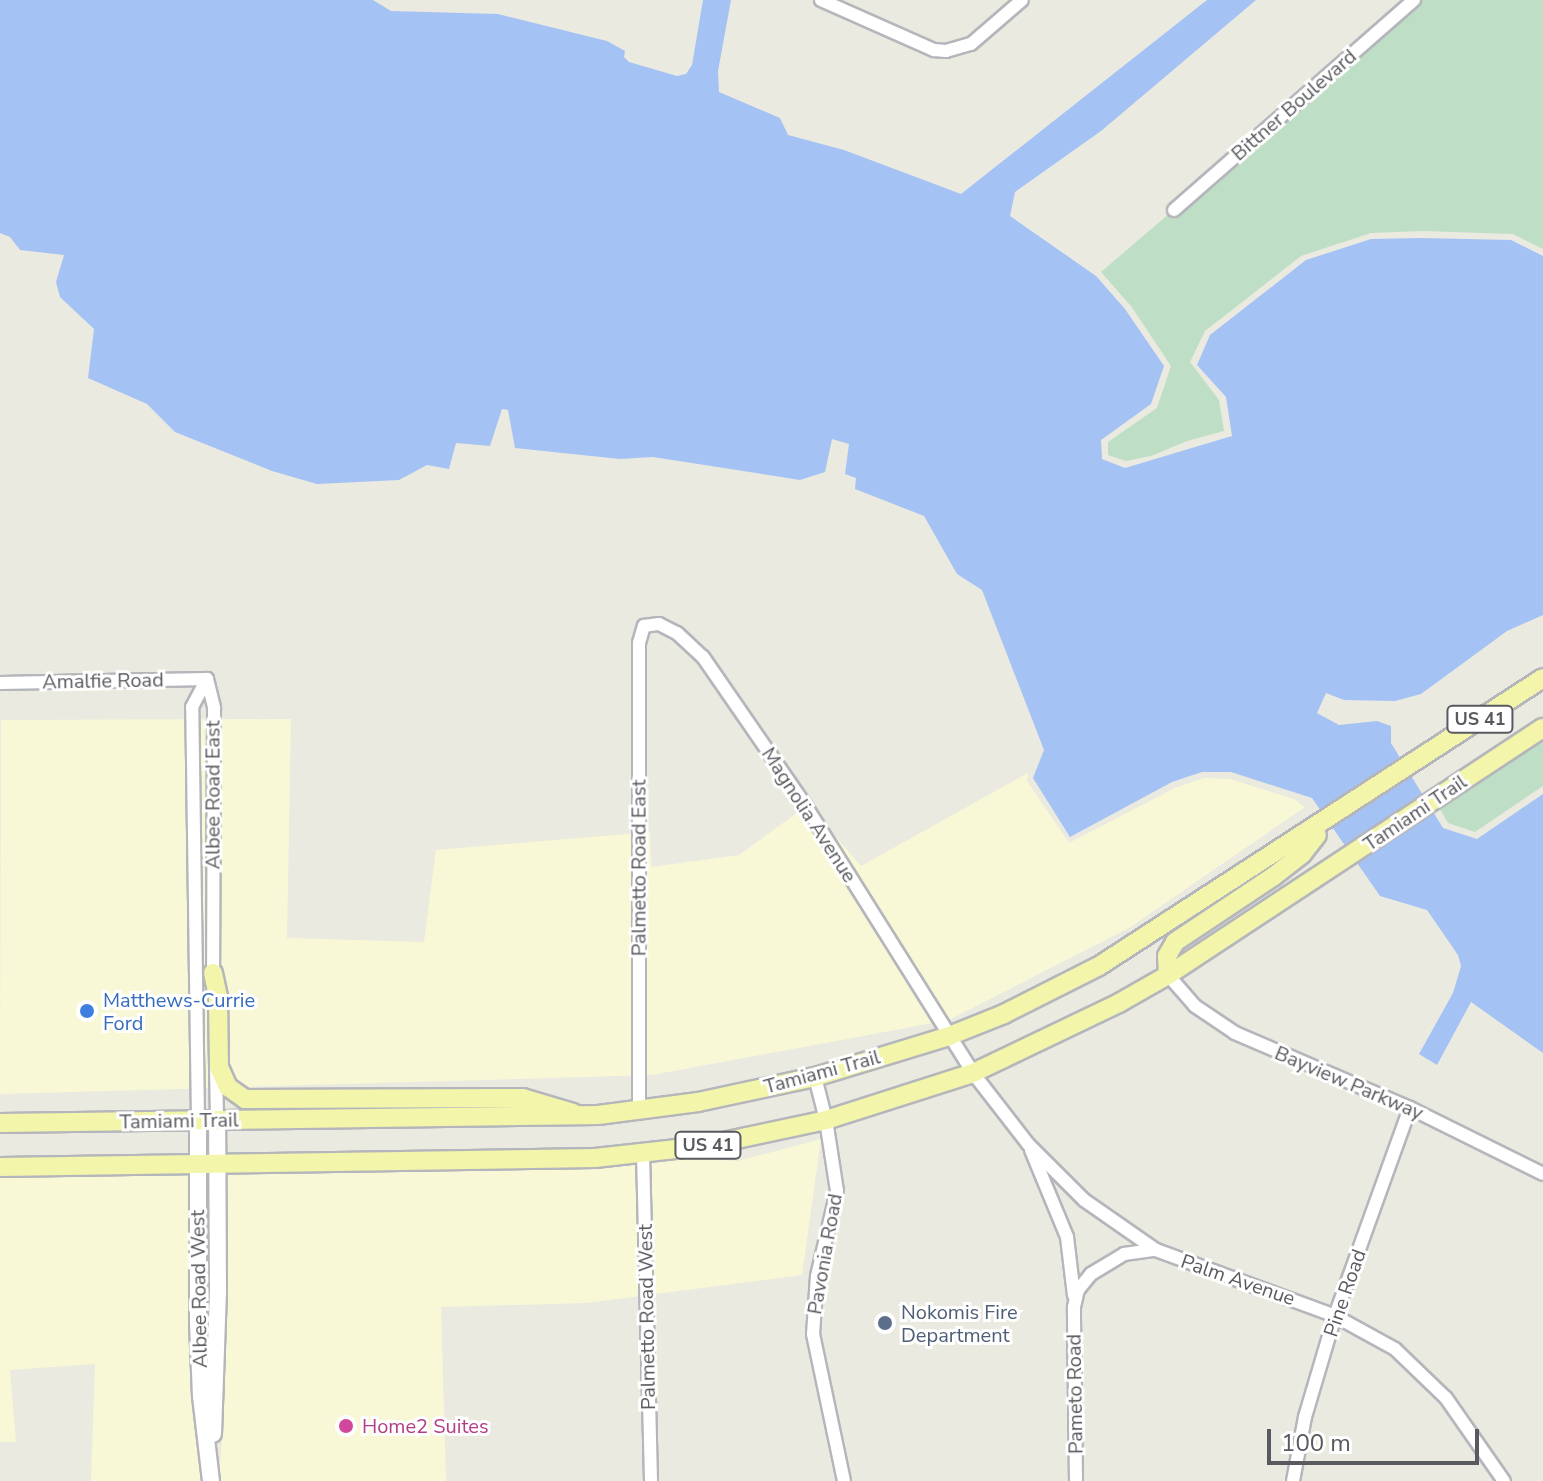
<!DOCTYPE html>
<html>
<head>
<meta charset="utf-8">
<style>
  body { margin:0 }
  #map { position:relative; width:1543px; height:1481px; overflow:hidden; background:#eaeae0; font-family:"Nunito Sans",sans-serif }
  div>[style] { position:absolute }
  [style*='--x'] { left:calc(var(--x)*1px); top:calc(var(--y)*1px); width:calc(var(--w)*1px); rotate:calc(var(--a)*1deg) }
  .commercial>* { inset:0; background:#f9f8d6 }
  .green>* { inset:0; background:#bedfc5 }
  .water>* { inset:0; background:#a5c2f4 }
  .roads { filter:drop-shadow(2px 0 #b5b6bb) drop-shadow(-2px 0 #b5b6bb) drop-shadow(0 2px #b5b6bb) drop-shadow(0 -2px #b5b6bb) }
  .street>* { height:12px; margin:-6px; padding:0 6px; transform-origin:6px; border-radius:6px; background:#fff }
  .secondary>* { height:16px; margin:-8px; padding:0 8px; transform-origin:8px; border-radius:8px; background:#fff }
  .primary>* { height:18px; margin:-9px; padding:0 9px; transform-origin:9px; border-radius:9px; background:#f2f5aa }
  .dots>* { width:22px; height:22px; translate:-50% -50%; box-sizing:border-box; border:4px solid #fff; border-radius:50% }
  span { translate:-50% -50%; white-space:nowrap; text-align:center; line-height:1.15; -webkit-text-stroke:6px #fff; paint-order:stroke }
  .shield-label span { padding:2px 6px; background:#fff; border:2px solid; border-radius:6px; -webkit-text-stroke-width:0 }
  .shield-label { font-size:18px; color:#595a5f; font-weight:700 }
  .street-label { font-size:20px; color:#595a5f }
  .shop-label { font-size:20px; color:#366cbe }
  .left { translate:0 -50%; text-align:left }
  .service-label { font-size:20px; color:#4e5e75 }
  .hotel-label { font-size:20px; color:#b23c85 }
  .scale { position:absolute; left:1267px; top:1429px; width:212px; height:36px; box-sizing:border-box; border:4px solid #595a5f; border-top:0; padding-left:10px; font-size:24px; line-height:28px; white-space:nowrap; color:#595a5f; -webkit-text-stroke:6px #fff; paint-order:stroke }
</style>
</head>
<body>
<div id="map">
  <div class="commercial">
    <div style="clip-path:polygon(291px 719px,287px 938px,424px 942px,436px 850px,650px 832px,651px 867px,739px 855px,808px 805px,861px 866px,1028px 773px,1027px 781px,1069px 843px,1175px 788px,1204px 778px,1230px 779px,1294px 799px,1305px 807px,1129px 928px,949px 1020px,652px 1075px,240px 1087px,227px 1066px,224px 983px,219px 964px,204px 968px,219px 1088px,0 1094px,1px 720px)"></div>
    <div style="clip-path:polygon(821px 1139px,802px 1275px,586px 1303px,441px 1307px,446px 1481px,219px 1481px,224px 1403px,226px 1172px,672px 1157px,738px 1161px)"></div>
    <div style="clip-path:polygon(189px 1172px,189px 1323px,193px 1397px,203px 1481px,91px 1481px,95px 1364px,10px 1370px,16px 1442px,0 1442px,0 1175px)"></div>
  </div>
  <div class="green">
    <div style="clip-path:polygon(1419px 0,1543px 0,1543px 249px,1513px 234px,1423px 231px,1371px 233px,1301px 256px,1205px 331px,1190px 362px,1219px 400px,1224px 431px,1187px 441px,1151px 456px,1126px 461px,1108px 455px,1108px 442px,1157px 408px,1171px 366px,1131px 306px,1101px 272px)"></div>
    <div style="clip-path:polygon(1543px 739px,1543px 786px,1475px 832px,1448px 823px,1440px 809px)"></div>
  </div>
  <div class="water">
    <div style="clip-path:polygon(0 0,373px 0,391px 11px,498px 14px,607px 41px,625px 51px,624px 57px,629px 62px,677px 76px,686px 74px,692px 65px,703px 0,731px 0,718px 71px,719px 92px,780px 118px,788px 135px,844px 150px,961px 194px,1207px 0,1256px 0,1101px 131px,1015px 192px,1010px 216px,1096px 276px,1125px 309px,1164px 366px,1151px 404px,1101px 440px,1102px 459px,1125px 468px,1232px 436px,1226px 397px,1197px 365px,1210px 335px,1306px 260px,1371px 239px,1422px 238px,1511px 240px,1543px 256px,1543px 615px,1507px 631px,1421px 694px,1395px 701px,1344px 700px,1326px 693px,1317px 713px,1339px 725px,1377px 721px,1391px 726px,1391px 743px,1443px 828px,1477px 839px,1543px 794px,1543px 1053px,1471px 1002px,1437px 1065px,1419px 1054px,1453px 993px,1461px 966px,1458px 955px,1427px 910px,1380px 896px,1312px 798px,1231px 772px,1202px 772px,1172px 782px,1070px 837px,1033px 778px,1044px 750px,982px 590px,957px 574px,924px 516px,855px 489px,856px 478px,845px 474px,849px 444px,832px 439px,825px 472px,800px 480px,653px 457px,620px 459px,515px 448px,508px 410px,502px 409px,490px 446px,456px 443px,449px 469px,427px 465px,399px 480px,317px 484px,272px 471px,175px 432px,147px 404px,88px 378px,94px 329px,60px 297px,56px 282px,64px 255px,20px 250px,10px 237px,0 233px)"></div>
  </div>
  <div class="roads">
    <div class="street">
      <div style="--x:821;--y:0;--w:124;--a:23.9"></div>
      <div style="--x:934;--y:50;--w:12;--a:5"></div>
      <div style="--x:946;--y:51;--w:26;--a:-16"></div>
      <div style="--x:971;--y:44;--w:67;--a:-40.8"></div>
      <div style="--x:1174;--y:210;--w:319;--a:-41.2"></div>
      <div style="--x:207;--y:679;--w:30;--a:76"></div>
      <div style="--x:214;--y:708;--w:273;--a:90.2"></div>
      <div style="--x:0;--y:683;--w:207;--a:-1.1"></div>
      <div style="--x:1168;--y:975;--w:41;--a:48.9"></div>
      <div style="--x:1195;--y:1006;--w:48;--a:34"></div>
      <div style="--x:1235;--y:1033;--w:190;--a:23.2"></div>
      <div style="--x:1410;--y:1108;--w:148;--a:26.4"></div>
      <div style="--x:216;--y:1067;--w:53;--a:88.9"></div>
      <div style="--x:815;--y:1077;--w:44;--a:75.7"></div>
      <div style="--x:826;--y:1120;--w:72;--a:81.2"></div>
      <div style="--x:837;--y:1191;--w:87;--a:103.2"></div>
      <div style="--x:817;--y:1276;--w:58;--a:93.9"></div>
      <div style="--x:813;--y:1334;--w:150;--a:78.1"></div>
      <div style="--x:639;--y:1112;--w:469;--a:-90"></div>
      <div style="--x:639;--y:643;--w:18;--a:-74"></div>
      <div style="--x:644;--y:626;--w:15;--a:-8"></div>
      <div style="--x:659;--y:624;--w:20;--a:27"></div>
      <div style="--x:677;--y:633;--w:35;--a:43"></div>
      <div style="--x:703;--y:657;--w:183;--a:55.4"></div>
      <div style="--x:807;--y:808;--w:313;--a:57.9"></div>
      <div style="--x:973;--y:1073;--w:90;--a:52.2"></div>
      <div style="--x:1028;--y:1144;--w:79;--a:45"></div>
      <div style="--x:1084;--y:1200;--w:88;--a:34.8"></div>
      <div style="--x:1156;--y:1250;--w:191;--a:20.2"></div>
      <div style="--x:1335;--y:1316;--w:68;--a:28.8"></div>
      <div style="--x:1395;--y:1349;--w:71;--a:43.9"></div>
      <div style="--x:1446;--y:1398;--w:101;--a:55.1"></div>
      <div style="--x:198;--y:1120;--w:413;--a:-90.8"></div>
      <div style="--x:192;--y:707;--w:32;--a:-62"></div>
      <div style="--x:1031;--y:1150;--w:94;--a:67.5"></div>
      <div style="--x:1067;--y:1237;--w:59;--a:83.2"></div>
      <div style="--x:643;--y:1153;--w:328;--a:88.6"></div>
      <div style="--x:1076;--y:1481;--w:174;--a:-90.7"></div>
      <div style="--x:1074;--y:1307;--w:17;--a:-77"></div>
      <div style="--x:1078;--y:1290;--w:21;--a:-51"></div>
      <div style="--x:1091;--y:1274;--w:39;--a:-31"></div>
      <div style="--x:1124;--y:1254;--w:29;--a:-8"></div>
      <div style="--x:1293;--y:1481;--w:65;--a:-79.4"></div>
      <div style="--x:1305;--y:1417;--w:105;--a:-73.5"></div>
      <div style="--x:1335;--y:1316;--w:221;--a:-70.2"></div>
    </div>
    <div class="secondary">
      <div style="--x:198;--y:1120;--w:202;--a:90"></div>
      <div style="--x:198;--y:1322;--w:74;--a:87.7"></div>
      <div style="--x:201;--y:1396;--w:86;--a:83.3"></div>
      <div style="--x:213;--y:1434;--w:141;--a:-88"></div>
      <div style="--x:218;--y:1293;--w:173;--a:-90.3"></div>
    </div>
    <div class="primary">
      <div style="--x:213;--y:973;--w:24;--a:78"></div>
      <div style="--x:218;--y:996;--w:71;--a:89.2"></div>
      <div style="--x:219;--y:1067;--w:22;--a:66"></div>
      <div style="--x:228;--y:1087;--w:21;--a:35"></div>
      <div style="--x:245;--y:1099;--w:278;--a:-0.2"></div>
      <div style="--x:523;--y:1098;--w:52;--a:16.7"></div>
      <div style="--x:1168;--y:975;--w:19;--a:-93"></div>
      <div style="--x:1167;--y:956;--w:16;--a:-60"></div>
      <div style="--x:1175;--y:942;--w:119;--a:-33.7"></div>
      <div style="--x:1274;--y:876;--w:36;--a:-38"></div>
      <div style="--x:1302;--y:854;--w:24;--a:-52"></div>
      <div style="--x:0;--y:1123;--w:598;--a:-0.77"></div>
      <div style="--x:598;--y:1115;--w:101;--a:-7.4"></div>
      <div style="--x:698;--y:1102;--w:120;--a:-12.1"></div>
      <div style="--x:815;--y:1077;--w:140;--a:-17"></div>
      <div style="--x:949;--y:1036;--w:59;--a:-21.8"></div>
      <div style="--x:1004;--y:1014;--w:106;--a:-26.8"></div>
      <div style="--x:1099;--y:966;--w:529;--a:-32.97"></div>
      <div style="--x:0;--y:1167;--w:595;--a:-0.87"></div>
      <div style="--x:595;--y:1158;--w:110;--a:-6.3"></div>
      <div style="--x:704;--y:1146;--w:125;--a:-12"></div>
      <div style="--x:826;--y:1120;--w:154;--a:-17.7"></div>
      <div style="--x:973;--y:1073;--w:162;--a:-25.6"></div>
      <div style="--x:1119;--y:1003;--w:56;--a:-29.7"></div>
      <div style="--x:1168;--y:975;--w:449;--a:-33.4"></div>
    </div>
  </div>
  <div class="dots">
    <div style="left:87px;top:1011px;background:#3f7fe0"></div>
    <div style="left:885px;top:1323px;background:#5c6f8a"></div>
    <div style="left:346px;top:1426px;background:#d1479c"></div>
  </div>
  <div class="shield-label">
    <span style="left:1480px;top:719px">US 41</span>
    <span style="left:708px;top:1145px">US 41</span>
  </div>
  <div class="street-label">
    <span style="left:1294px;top:105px;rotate:-41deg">Bittner Boulevard</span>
    <span style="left:103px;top:681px;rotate:-1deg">Amalfie Road</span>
    <span style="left:213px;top:795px;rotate:-90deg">Albee Road East</span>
    <span style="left:1415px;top:813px;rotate:-34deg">Tamiami Trail</span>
    <span style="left:809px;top:815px;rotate:57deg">Magnolia Avenue</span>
    <span style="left:639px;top:868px;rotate:-90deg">Palmetto Road East</span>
    <span style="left:822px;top:1072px;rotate:-15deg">Tamiami Trail</span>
    <span style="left:1349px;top:1083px;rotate:23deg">Bayview Parkway</span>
    <span style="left:179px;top:1121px;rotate:-1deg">Tamiami Trail</span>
    <span style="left:825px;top:1254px;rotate:-80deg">Pavonia Road</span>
    <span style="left:1238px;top:1280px;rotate:19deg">Palm Avenue</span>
    <span style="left:199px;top:1289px;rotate:-91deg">Albee Road West</span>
    <span style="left:1345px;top:1293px;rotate:-71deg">Pine Road</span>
    <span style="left:647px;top:1317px;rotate:-91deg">Palmetto Road West</span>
    <span style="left:1075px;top:1394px;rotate:-91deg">Pameto Road</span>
  </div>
  <div class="shop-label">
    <span class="left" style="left:103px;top:1012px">Matthews-Currie<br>Ford</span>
  </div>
  <div class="service-label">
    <span class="left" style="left:901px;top:1324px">Nokomis Fire<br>Department</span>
  </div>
  <div class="hotel-label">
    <span class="left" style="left:362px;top:1426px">Home2 Suites</span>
  </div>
  <div class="scale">100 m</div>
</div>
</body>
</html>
